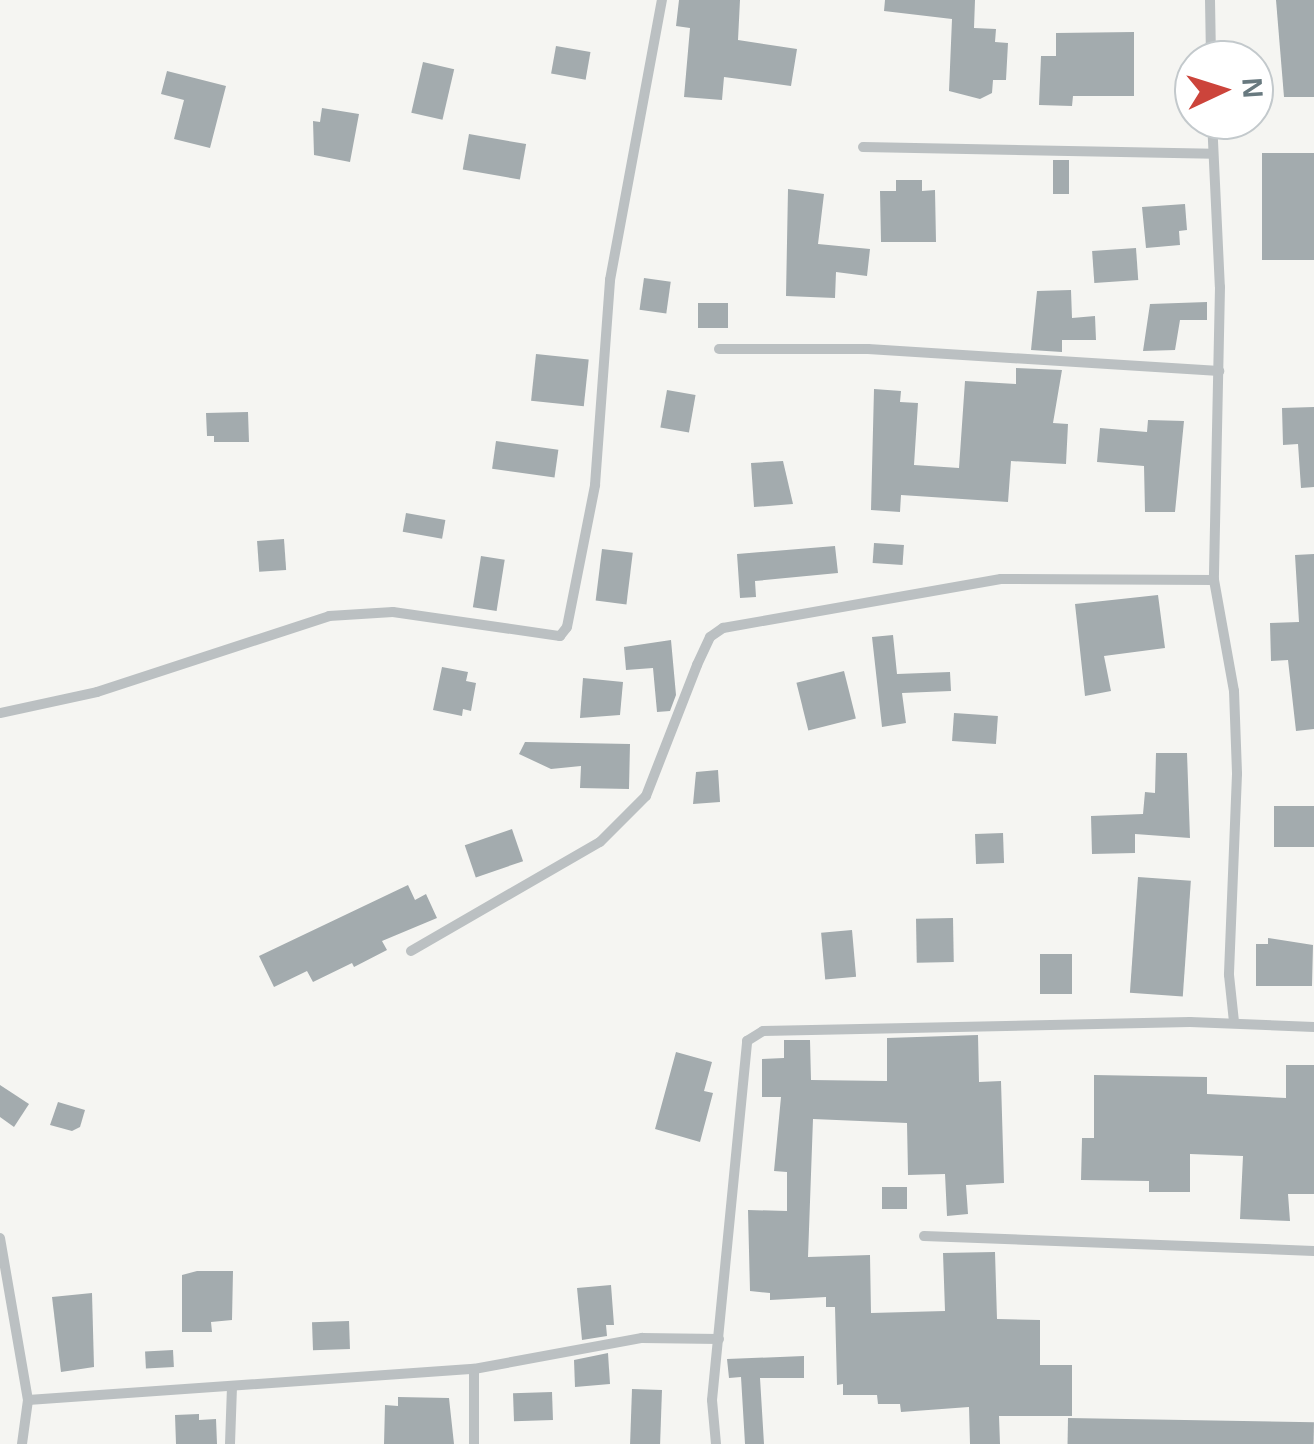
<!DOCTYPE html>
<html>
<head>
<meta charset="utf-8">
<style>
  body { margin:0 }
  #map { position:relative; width:1314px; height:1444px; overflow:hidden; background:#f5f5f2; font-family:Helvetica,sans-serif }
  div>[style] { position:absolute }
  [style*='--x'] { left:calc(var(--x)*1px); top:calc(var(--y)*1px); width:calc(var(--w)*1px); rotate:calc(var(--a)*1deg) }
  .building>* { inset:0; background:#a3abae; transform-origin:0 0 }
  .street>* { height:10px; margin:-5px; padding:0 5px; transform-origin:5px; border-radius:5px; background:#bbc0c2 }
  span { translate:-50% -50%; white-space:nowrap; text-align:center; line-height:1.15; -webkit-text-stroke:10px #fff; paint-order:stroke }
  .north { position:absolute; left:1174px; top:40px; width:100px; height:100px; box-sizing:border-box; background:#fff; border:2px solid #c3c9cc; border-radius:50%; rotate:86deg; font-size:28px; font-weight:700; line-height:40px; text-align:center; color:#68797f }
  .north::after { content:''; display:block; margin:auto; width:35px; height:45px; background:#cc443b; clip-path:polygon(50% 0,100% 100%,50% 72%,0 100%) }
</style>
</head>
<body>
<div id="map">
  <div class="building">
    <div style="clip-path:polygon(679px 0,740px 0,738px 40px,797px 49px,791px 86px,724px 77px,722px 100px,684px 97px,690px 28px,676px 26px)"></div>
    <div style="clip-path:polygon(885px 0,975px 0,974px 28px,996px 29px,995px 42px,1008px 43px,1006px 80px,993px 80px,992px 93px,980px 99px,949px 91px,952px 19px,884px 11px)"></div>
    <div style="clip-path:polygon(1276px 0,1314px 0,1314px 97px,1284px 97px)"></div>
    <div style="clip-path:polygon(1134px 32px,1134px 96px,1073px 96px,1072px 106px,1039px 105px,1041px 56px,1056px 56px,1056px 33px)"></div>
    <div style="left:556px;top:46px;width:35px;height:28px;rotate:10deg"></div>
    <div style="left:423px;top:62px;width:32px;height:52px;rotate:13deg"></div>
    <div style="clip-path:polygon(167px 71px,226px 86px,210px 148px,174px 139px,184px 100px,161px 94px)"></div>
    <div style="clip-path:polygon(322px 108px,359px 114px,350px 162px,314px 155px,313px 121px,320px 122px)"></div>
    <div style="left:469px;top:134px;width:58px;height:36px;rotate:10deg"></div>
    <div style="left:1314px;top:153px;width:107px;height:52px;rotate:90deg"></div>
    <div style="left:1053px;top:160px;width:16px;height:34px"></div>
    <div style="clip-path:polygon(896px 180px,922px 180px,922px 191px,935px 190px,936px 242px,881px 242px,880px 191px,896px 191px)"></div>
    <div style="clip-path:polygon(788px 189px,824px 194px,818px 244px,870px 249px,867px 276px,836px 272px,835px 298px,786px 296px)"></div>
    <div style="clip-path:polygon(1185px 204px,1187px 230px,1179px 231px,1180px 245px,1146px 248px,1142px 207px)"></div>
    <div style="left:1136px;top:248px;width:32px;height:44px;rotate:86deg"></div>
    <div style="left:644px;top:278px;width:27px;height:32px;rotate:8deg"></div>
    <div style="clip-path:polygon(1071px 290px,1072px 318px,1095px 316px,1096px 340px,1062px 340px,1062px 352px,1031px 350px,1037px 291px)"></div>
    <div style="clip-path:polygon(1207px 302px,1207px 320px,1180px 320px,1175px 350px,1143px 351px,1150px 304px)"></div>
    <div style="left:698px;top:303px;width:30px;height:25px"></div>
    <div style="left:536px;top:354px;width:53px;height:47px;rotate:6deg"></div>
    <div style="clip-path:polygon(1016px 368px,1062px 370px,1053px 423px,1068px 424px,1066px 464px,1011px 461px,1008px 502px,901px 495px,900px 512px,871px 510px,874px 389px,901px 391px,900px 402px,918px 403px,914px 465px,959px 468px,965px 381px,1016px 384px)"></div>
    <div style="left:667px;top:390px;width:29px;height:38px;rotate:10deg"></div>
    <div style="clip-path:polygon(1314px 407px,1314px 487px,1301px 488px,1298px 444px,1283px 445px,1282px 408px)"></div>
    <div style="clip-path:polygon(248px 412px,249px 442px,214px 442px,214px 436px,207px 436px,206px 413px)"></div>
    <div style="clip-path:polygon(1148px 420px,1184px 421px,1175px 512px,1145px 512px,1144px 466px,1097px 462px,1100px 428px,1147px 432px)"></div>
    <div style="left:496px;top:441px;width:63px;height:28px;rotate:8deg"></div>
    <div style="clip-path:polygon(783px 461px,793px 504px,754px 507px,751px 463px)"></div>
    <div style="left:406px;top:513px;width:40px;height:19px;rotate:10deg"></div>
    <div style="left:284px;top:539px;width:31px;height:27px;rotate:86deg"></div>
    <div style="left:874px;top:543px;width:30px;height:20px;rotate:4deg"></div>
    <div style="clip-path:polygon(835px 546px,838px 573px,755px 581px,756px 597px,740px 598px,737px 554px)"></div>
    <div style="left:602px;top:549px;width:31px;height:52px;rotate:7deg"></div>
    <div style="clip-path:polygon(1314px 554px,1314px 729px,1296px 731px,1288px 660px,1271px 661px,1270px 623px,1299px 622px,1295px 555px)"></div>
    <div style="left:481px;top:556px;width:24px;height:52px;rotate:9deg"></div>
    <div style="clip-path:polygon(1158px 595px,1165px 648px,1104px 656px,1111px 691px,1085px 696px,1075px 604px)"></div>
    <div style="clip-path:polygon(893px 635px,897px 674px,950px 672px,951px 691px,902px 693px,906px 723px,882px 727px,872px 637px)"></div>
    <div style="clip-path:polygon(671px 640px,676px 695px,670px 711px,657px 712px,653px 668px,626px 670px,624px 647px)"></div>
    <div style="clip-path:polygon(442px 667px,468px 672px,466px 681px,476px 683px,471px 711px,463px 709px,462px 716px,433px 710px)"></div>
    <div style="left:844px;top:671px;width:49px;height:49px;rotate:76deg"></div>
    <div style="clip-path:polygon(583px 678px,623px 682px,620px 715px,580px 718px)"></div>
    <div style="left:954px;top:713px;width:44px;height:28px;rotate:4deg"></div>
    <div style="clip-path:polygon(525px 742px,630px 744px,629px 789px,580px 788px,581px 766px,551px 769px,519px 754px)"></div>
    <div style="clip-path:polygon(1156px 753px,1187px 753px,1190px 838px,1135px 834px,1135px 853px,1092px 854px,1091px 816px,1143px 814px,1145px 792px,1155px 793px)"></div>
    <div style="clip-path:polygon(718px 770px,720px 802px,693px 804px,696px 772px)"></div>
    <div style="left:1314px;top:806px;width:41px;height:40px;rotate:90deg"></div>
    <div style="left:512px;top:829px;width:34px;height:50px;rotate:71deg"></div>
    <div style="left:1003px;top:833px;width:30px;height:28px;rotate:88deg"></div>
    <div style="left:1138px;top:877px;width:53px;height:116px;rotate:4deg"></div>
    <div style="clip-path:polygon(408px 885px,415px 900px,426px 894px,437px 918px,382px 941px,387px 950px,354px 967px,352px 963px,313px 982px,307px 971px,274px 987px,259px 956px)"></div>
    <div style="left:953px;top:918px;width:44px;height:37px;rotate:89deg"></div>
    <div style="left:852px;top:930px;width:47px;height:31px;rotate:85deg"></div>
    <div style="clip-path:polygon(1268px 938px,1313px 945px,1312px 986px,1256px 986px,1256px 944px,1268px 944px)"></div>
    <div style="left:1040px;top:954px;width:32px;height:40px"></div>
    <div style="clip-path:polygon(978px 1035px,979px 1082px,1001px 1081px,1004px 1183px,966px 1185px,968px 1214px,947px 1216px,945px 1174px,908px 1175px,907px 1123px,813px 1119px,808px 1257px,870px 1255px,871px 1313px,945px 1311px,943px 1253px,995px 1252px,997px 1319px,1040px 1320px,1040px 1365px,1072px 1365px,1072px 1416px,999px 1416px,1000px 1444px,970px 1444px,969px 1407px,901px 1412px,900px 1404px,878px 1404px,877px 1395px,843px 1395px,843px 1384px,837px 1385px,835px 1307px,826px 1307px,826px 1297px,770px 1300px,770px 1293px,750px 1291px,748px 1210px,787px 1211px,787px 1172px,774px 1171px,781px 1097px,762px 1097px,762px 1059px,784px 1058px,784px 1040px,810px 1040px,811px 1080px,887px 1081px,887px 1038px)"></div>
    <div style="clip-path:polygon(676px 1052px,712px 1062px,704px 1091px,713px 1093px,700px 1142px,655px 1129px)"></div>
    <div style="clip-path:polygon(1286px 1065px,1314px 1065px,1314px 1194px,1288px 1194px,1290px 1221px,1240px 1219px,1243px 1156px,1190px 1154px,1190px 1192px,1149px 1192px,1149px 1181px,1081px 1180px,1082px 1138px,1094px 1138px,1094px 1075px,1207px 1077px,1207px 1094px,1286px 1098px)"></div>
    <div style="clip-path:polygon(0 1085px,29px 1104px,14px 1127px,0 1117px)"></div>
    <div style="clip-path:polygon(58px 1102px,85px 1110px,80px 1127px,72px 1131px,50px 1125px)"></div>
    <div style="left:882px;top:1187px;width:25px;height:22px"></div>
    <div style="clip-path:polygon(197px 1271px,233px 1271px,232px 1320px,211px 1322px,212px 1332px,182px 1332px,182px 1275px)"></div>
    <div style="clip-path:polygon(611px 1285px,614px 1325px,606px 1325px,607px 1336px,582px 1340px,577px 1288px)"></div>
    <div style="clip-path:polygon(92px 1293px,94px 1367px,61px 1372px,52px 1297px)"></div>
    <div style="left:349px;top:1321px;width:28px;height:37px;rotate:88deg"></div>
    <div style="left:173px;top:1350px;width:17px;height:28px;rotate:87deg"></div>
    <div style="clip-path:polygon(608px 1353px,610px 1384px,575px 1387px,574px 1360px)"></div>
    <div style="clip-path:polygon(804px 1356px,804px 1378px,760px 1378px,764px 1444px,745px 1444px,741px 1377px,729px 1378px,727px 1359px)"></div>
    <div style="left:632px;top:1389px;width:30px;height:55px;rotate:2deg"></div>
    <div style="left:552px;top:1392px;width:28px;height:39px;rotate:88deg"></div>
    <div style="clip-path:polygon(398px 1397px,449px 1398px,454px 1444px,384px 1444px,385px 1405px,398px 1406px)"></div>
    <div style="clip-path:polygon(199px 1414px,199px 1420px,216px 1419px,217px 1444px,176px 1444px,175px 1415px)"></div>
    <div style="left:1068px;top:1418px;width:246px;height:26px;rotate:1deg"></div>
  </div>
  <div class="street">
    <div style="--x:1210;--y:0;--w:60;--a:89"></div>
    <div style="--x:1212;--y:120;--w:167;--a:87.3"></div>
    <div style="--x:1220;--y:287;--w:293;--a:91.2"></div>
    <div style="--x:1214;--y:580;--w:113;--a:79.8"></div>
    <div style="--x:1234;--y:691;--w:83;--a:87.9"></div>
    <div style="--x:1237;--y:774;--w:201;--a:92.3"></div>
    <div style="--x:1229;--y:975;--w:47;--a:83.9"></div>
    <div style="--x:863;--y:147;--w:350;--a:1.1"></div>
    <div style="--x:719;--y:349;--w:149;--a:0"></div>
    <div style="--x:868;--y:349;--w:352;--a:3.6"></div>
    <div style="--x:0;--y:713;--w:99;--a:-12.2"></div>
    <div style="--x:97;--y:692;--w:244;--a:-18.1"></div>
    <div style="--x:329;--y:616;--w:64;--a:-3.6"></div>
    <div style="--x:393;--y:612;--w:169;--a:8.2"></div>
    <div style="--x:560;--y:636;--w:11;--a:-52"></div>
    <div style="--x:567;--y:627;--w:145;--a:-78.8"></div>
    <div style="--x:595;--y:485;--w:206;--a:-85.8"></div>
    <div style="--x:610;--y:280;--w:285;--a:-79.5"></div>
    <div style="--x:411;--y:951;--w:218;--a:-30"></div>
    <div style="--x:600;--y:842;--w:65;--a:-45"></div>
    <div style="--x:646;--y:796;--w:141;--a:-68.7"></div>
    <div style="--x:697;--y:665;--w:31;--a:-65"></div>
    <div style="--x:710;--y:637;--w:16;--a:-35"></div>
    <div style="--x:723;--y:628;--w:282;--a:-10"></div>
    <div style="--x:1001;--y:579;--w:213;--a:0.3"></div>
    <div style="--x:924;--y:1236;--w:390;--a:2.2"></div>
    <div style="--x:0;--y:1238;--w:164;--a:80.2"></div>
    <div style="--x:28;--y:1400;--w:44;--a:97.8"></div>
    <div style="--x:474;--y:1369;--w:75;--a:90"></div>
    <div style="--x:28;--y:1400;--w:447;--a:-4"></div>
    <div style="--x:474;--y:1369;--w:171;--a:-10.5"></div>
    <div style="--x:642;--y:1338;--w:77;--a:0.7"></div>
    <div style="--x:230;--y:1444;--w:58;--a:-88"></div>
    <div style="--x:716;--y:1444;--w:44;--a:-95.2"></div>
    <div style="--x:712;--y:1400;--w:361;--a:-84.4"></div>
    <div style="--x:747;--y:1041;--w:19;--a:-32"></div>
    <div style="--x:763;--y:1031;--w:427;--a:-1.2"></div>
    <div style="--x:1190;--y:1022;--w:124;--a:2.3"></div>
  </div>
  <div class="north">N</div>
</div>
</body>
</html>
